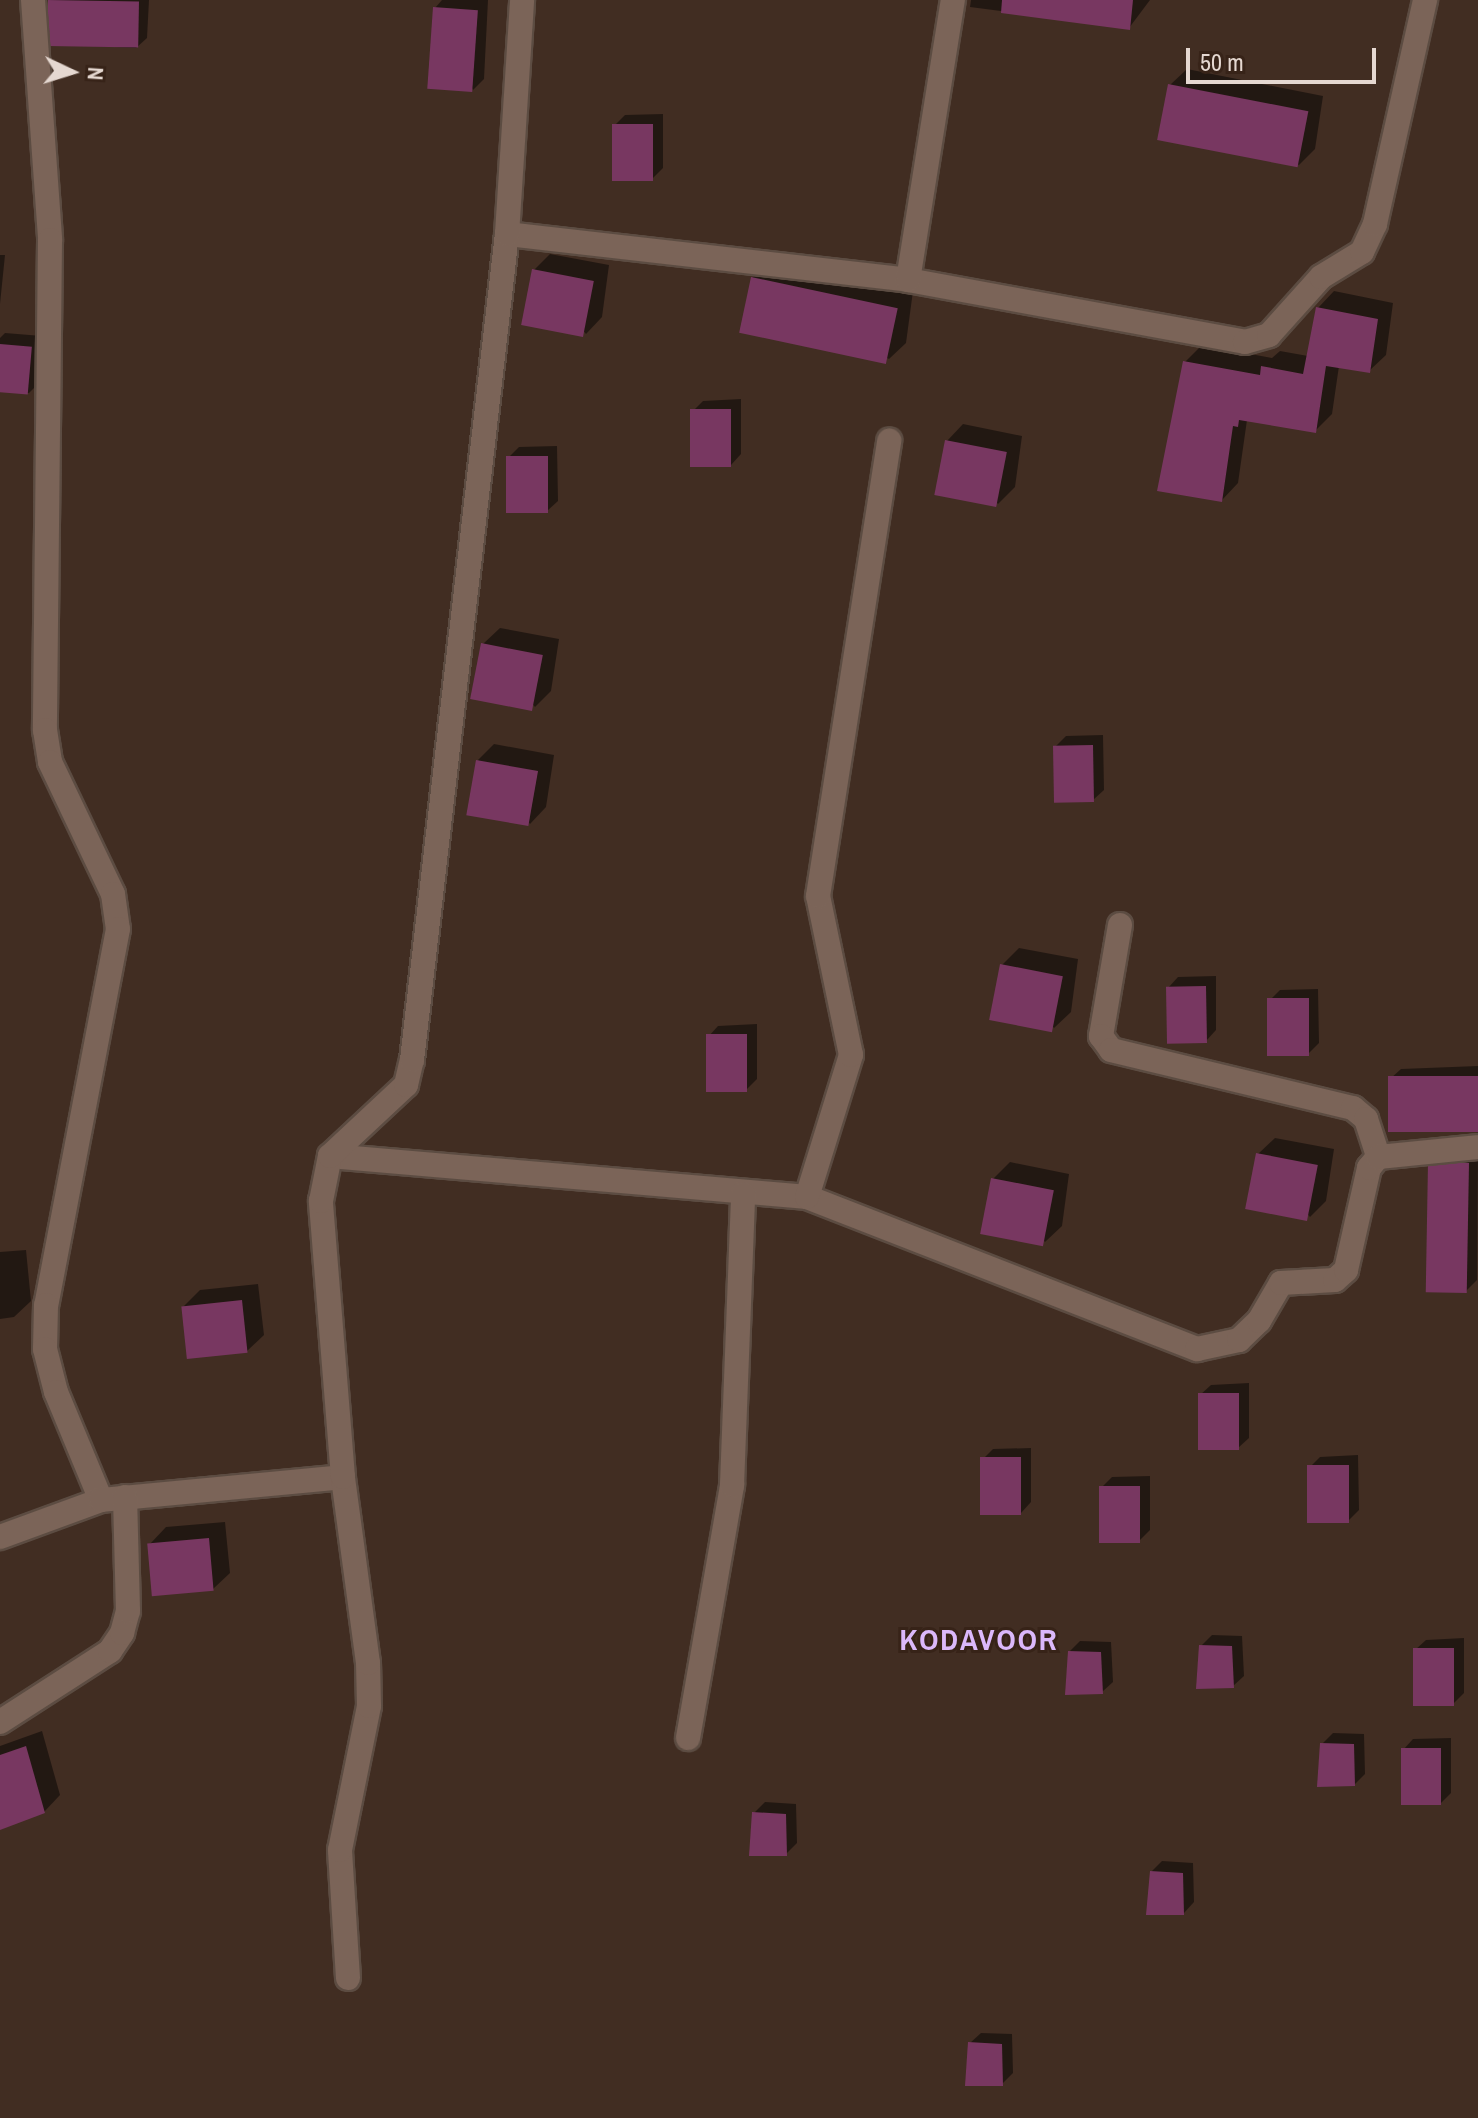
<!DOCTYPE html>
<html>
<head>
<meta charset="utf-8">
<style>
  body { margin:0 }
  #map { position:relative; width:1478px; height:2118px; overflow:hidden; background:#412d22; font-family:"Archivo Narrow",sans-serif }
  div>[style] { position:absolute }
  [style*='--x'] { left:calc(var(--x)*1px); top:calc(var(--y)*1px); width:calc(var(--w)*1px); rotate:calc(var(--a)*1deg) }
  .shadow>* { inset:0; background:#0007 }
  .building>* { inset:0; background:#783761; transform-origin:0 0 }
  .roads { filter:drop-shadow(2px 0 #5c4c42) drop-shadow(-2px 0 #5c4c42) drop-shadow(0 2px #5c4c42) drop-shadow(0 -2px #5c4c42) }
  .minor>* { height:24px; margin:-12px; padding:0 12px; transform-origin:12px; border-radius:12px; background:#7b6458 }
  span { translate:-50% -50%; white-space:nowrap; text-align:center; line-height:1.15; -webkit-text-stroke:6px #372318; paint-order:stroke }
  .district-label { font-size:30px; color:#dbb8fb; font-weight:700; letter-spacing:2px }
  .north { position:absolute; left:32px; top:32px; width:80px; height:80px; -webkit-text-stroke:6px #372318; paint-order:stroke; rotate:94deg; font-size:22px; font-weight:700; line-height:32px; text-align:center; color:#e5d8d1 }
  .north::after { content:''; display:block; margin:auto; width:28px; height:36px; background:#e5d8d1; clip-path:polygon(50% 0,100% 100%,50% 72%,0 100%) }
  .scale { position:absolute; left:1186px; top:48px; width:190px; height:36px; box-sizing:border-box; border:4px solid #e5d8d1; border-top:0; padding-left:10px; font-size:24px; line-height:28px; white-space:nowrap; color:#e5d8d1; -webkit-text-stroke:6px #372318; paint-order:stroke }
</style>
</head>
<body>
<div id="map">
  <div class="shadow">
    <div style="clip-path:polygon(50px 0,149px 0,147px 38px,136px 48px,53px 44px)"></div>
    <div style="clip-path:polygon(442px 0,488px 0,484px 79px,473px 90px,435px 8px)"></div>
    <div style="clip-path:polygon(971px 0,1150px 0,1129px 28px,970px 7px)"></div>
    <div style="clip-path:polygon(1187px 69px,1323px 96px,1315px 149px,1299px 165px,1170px 85px)"></div>
    <div style="clip-path:polygon(663px 114px,663px 168px,652px 179px,614px 126px,625px 115px)"></div>
    <div style="clip-path:polygon(550px 254px,609px 265px,602px 317px,586px 334px,534px 270px)"></div>
    <div style="clip-path:polygon(0 255px,5px 255px,0 304px)"></div>
    <div style="clip-path:polygon(769px 262px,913px 291px,906px 343px,889px 359px,752px 278px)"></div>
    <div style="clip-path:polygon(1334px 291px,1393px 303px,1386px 355px,1369px 371px,1339px 366px,1332px 414px,1315px 431px,1247px 420px,1238px 483px,1222px 500px,1185px 362px,1202px 345px,1272px 358px,1280px 351px,1308px 356px,1318px 308px)"></div>
    <div style="clip-path:polygon(5px 333px,42px 336px,40px 382px,29px 393px,0 390px,0 338px)"></div>
    <div style="clip-path:polygon(741px 399px,741px 454px,731px 465px,692px 412px,703px 401px)"></div>
    <div style="clip-path:polygon(963px 424px,1022px 436px,1015px 487px,998px 504px,947px 441px)"></div>
    <div style="clip-path:polygon(557px 446px,558px 501px,547px 511px,508px 458px,519px 447px)"></div>
    <div style="clip-path:polygon(500px 628px,559px 639px,551px 691px,535px 707px,483px 644px)"></div>
    <div style="clip-path:polygon(1103px 735px,1104px 790px,1093px 800px,1055px 747px,1066px 736px)"></div>
    <div style="clip-path:polygon(494px 744px,554px 755px,546px 807px,530px 824px,478px 760px)"></div>
    <div style="clip-path:polygon(1019px 948px,1078px 959px,1071px 1012px,1054px 1028px,1002px 965px)"></div>
    <div style="clip-path:polygon(1216px 976px,1216px 1030px,1206px 1041px,1168px 988px,1178px 977px)"></div>
    <div style="clip-path:polygon(1318px 989px,1319px 1043px,1308px 1054px,1269px 1001px,1280px 990px)"></div>
    <div style="clip-path:polygon(757px 1024px,757px 1079px,746px 1090px,708px 1037px,718px 1026px)"></div>
    <div style="clip-path:polygon(1478px 1066px,1478px 1131px,1390px 1079px,1401px 1069px)"></div>
    <div style="clip-path:polygon(1275px 1138px,1334px 1149px,1326px 1201px,1310px 1217px,1258px 1154px)"></div>
    <div style="clip-path:polygon(1478px 1153px,1477px 1280px,1466px 1291px,1430px 1168px,1441px 1157px)"></div>
    <div style="clip-path:polygon(1010px 1162px,1069px 1174px,1062px 1226px,1045px 1242px,993px 1179px)"></div>
    <div style="clip-path:polygon(26px 1250px,31px 1301px,14px 1317px,0 1319px,0 1252px)"></div>
    <div style="clip-path:polygon(258px 1284px,264px 1335px,247px 1351px,184px 1306px,200px 1290px)"></div>
    <div style="clip-path:polygon(1249px 1383px,1249px 1438px,1238px 1448px,1200px 1395px,1211px 1385px)"></div>
    <div style="clip-path:polygon(1031px 1448px,1031px 1502px,1021px 1513px,982px 1460px,993px 1449px)"></div>
    <div style="clip-path:polygon(1358px 1455px,1359px 1510px,1348px 1521px,1309px 1468px,1320px 1457px)"></div>
    <div style="clip-path:polygon(1150px 1476px,1150px 1530px,1139px 1541px,1101px 1488px,1112px 1477px)"></div>
    <div style="clip-path:polygon(225px 1522px,230px 1573px,213px 1589px,150px 1544px,166px 1527px)"></div>
    <div style="clip-path:polygon(1212px 1635px,1242px 1636px,1244px 1676px,1233px 1686px,1201px 1646px)"></div>
    <div style="clip-path:polygon(1464px 1638px,1464px 1693px,1453px 1704px,1415px 1650px,1426px 1640px)"></div>
    <div style="clip-path:polygon(1080px 1641px,1111px 1642px,1113px 1682px,1102px 1692px,1070px 1651px)"></div>
    <div style="clip-path:polygon(42px 1731px,60px 1795px,44px 1812px,0 1828px,0 1746px)"></div>
    <div style="clip-path:polygon(1333px 1733px,1364px 1734px,1365px 1774px,1354px 1785px,1322px 1744px)"></div>
    <div style="clip-path:polygon(1451px 1738px,1451px 1793px,1441px 1803px,1403px 1750px,1413px 1739px)"></div>
    <div style="clip-path:polygon(765px 1802px,796px 1804px,797px 1843px,786px 1854px,754px 1813px)"></div>
    <div style="clip-path:polygon(1162px 1861px,1193px 1863px,1194px 1902px,1184px 1913px,1151px 1872px)"></div>
    <div style="clip-path:polygon(981px 2033px,1012px 2034px,1013px 2073px,1002px 2084px,970px 2043px)"></div>
  </div>
  <div class="building">
    <div style="left:48px;top:0;width:91px;height:46px;rotate:1deg"></div>
    <div style="clip-path:polygon(1002px 0,1133px 0,1130px 30px,1001px 13px)"></div>
    <div style="left:433px;top:7px;width:45px;height:82px;rotate:4deg"></div>
    <div style="left:1168px;top:84px;width:143px;height:57px;rotate:11deg"></div>
    <div style="left:653px;top:124px;width:57px;height:41px;rotate:90deg"></div>
    <div style="left:532px;top:269px;width:63px;height:57px;rotate:11deg"></div>
    <div style="left:751px;top:277px;width:150px;height:57px;rotate:12deg"></div>
    <div style="clip-path:polygon(1316px 307px,1378px 319px,1370px 373px,1326px 366px,1316px 433px,1239px 420px,1238px 427px,1233px 426px,1222px 502px,1157px 491px,1183px 361px,1260px 375px,1261px 366px,1303px 374px)"></div>
    <div style="left:0;top:344px;width:32px;height:48px;rotate:5deg"></div>
    <div style="left:731px;top:409px;width:58px;height:41px;rotate:90deg"></div>
    <div style="left:945px;top:440px;width:63px;height:56px;rotate:11deg"></div>
    <div style="left:548px;top:456px;width:57px;height:42px;rotate:90deg"></div>
    <div style="left:481px;top:643px;width:63px;height:57px;rotate:11deg"></div>
    <div style="left:1093px;top:745px;width:57px;height:40px;rotate:89deg"></div>
    <div style="left:476px;top:760px;width:63px;height:56px;rotate:10deg"></div>
    <div style="left:1000px;top:964px;width:64px;height:57px;rotate:11deg"></div>
    <div style="left:1206px;top:986px;width:57px;height:40px;rotate:89deg"></div>
    <div style="left:1309px;top:998px;width:58px;height:42px;rotate:90deg"></div>
    <div style="left:747px;top:1034px;width:58px;height:41px;rotate:90deg"></div>
    <div style="left:1478px;top:1076px;width:56px;height:90px;rotate:90deg"></div>
    <div style="left:1256px;top:1153px;width:63px;height:57px;rotate:11deg"></div>
    <div style="left:1469px;top:1163px;width:130px;height:41px;rotate:91deg"></div>
    <div style="left:991px;top:1178px;width:64px;height:57px;rotate:11deg"></div>
    <div style="left:242px;top:1300px;width:53px;height:61px;rotate:84deg"></div>
    <div style="left:1239px;top:1393px;width:57px;height:41px;rotate:90deg"></div>
    <div style="left:1021px;top:1457px;width:58px;height:41px;rotate:90deg"></div>
    <div style="left:1349px;top:1465px;width:58px;height:42px;rotate:90deg"></div>
    <div style="left:1140px;top:1486px;width:57px;height:41px;rotate:90deg"></div>
    <div style="left:209px;top:1538px;width:53px;height:62px;rotate:85deg"></div>
    <div style="clip-path:polygon(1199px 1645px,1232px 1646px,1234px 1688px,1196px 1689px)"></div>
    <div style="left:1454px;top:1648px;width:58px;height:41px;rotate:90deg"></div>
    <div style="clip-path:polygon(1068px 1651px,1101px 1652px,1103px 1694px,1065px 1695px)"></div>
    <div style="clip-path:polygon(1320px 1743px,1354px 1744px,1355px 1786px,1317px 1787px)"></div>
    <div style="clip-path:polygon(26px 1746px,45px 1813px,0 1830px,0 1755px)"></div>
    <div style="left:1441px;top:1748px;width:57px;height:40px;rotate:90deg"></div>
    <div style="clip-path:polygon(752px 1812px,786px 1814px,787px 1856px,749px 1856px)"></div>
    <div style="clip-path:polygon(1150px 1871px,1183px 1873px,1184px 1915px,1146px 1915px)"></div>
    <div style="clip-path:polygon(968px 2042px,1002px 2044px,1003px 2086px,965px 2086px)"></div>
  </div>
  <div class="roads">
    <div class="minor">
      <div style="--x:33;--y:0;--w:241;--a:85.9"></div>
      <div style="--x:50;--y:240;--w:490;--a:90.6"></div>
      <div style="--x:45;--y:730;--w:32;--a:81"></div>
      <div style="--x:50;--y:762;--w:146;--a:64.5"></div>
      <div style="--x:113;--y:894;--w:35;--a:82"></div>
      <div style="--x:118;--y:929;--w:383;--a:100.8"></div>
      <div style="--x:46;--y:1305;--w:44;--a:91.3"></div>
      <div style="--x:45;--y:1349;--w:44;--a:75.7"></div>
      <div style="--x:56;--y:1392;--w:117;--a:67.4"></div>
      <div style="--x:507;--y:234;--w:404;--a:6.5"></div>
      <div style="--x:908;--y:280;--w:343;--a:10.4"></div>
      <div style="--x:1245;--y:342;--w:25;--a:-16"></div>
      <div style="--x:1269;--y:335;--w:78;--a:-48.1"></div>
      <div style="--x:1321;--y:277;--w:48;--a:-31.4"></div>
      <div style="--x:1362;--y:252;--w:31;--a:-65"></div>
      <div style="--x:1375;--y:224;--w:230;--a:-77.4"></div>
      <div style="--x:908;--y:280;--w:284;--a:-80.9"></div>
      <div style="--x:1120;--y:925;--w:113;--a:99.7"></div>
      <div style="--x:1101;--y:1036;--w:17;--a:54"></div>
      <div style="--x:1111;--y:1050;--w:249;--a:13.5"></div>
      <div style="--x:1353;--y:1108;--w:17;--a:40"></div>
      <div style="--x:1366;--y:1119;--w:40;--a:72"></div>
      <div style="--x:330;--y:1156;--w:479;--a:4.9"></div>
      <div style="--x:807;--y:1197;--w:419;--a:21.3"></div>
      <div style="--x:1197;--y:1349;--w:43;--a:-12.1"></div>
      <div style="--x:1239;--y:1340;--w:28;--a:-44"></div>
      <div style="--x:1259;--y:1321;--w:44;--a:-59.9"></div>
      <div style="--x:1281;--y:1283;--w:54;--a:-3.2"></div>
      <div style="--x:1335;--y:1280;--w:15;--a:-42"></div>
      <div style="--x:1346;--y:1270;--w:105;--a:-77.3"></div>
      <div style="--x:1369;--y:1168;--w:14;--a:-51"></div>
      <div style="--x:1378;--y:1157;--w:100;--a:-5.7"></div>
      <div style="--x:807;--y:1197;--w:149;--a:-72.8"></div>
      <div style="--x:851;--y:1055;--w:162;--a:-101.7"></div>
      <div style="--x:818;--y:896;--w:461;--a:-81.1"></div>
      <div style="--x:0;--y:1537;--w:108;--a:-20.1"></div>
      <div style="--x:101;--y:1500;--w:243;--a:-5.4"></div>
      <div style="--x:0;--y:1722;--w:131;--a:-32.8"></div>
      <div style="--x:110;--y:1651;--w:22;--a:-56"></div>
      <div style="--x:122;--y:1633;--w:23;--a:-75"></div>
      <div style="--x:128;--y:1611;--w:114;--a:-91.5"></div>
      <div style="--x:688;--y:1738;--w:257;--a:-80.1"></div>
      <div style="--x:732;--y:1485;--w:291;--a:-87.8"></div>
      <div style="--x:348;--y:1978;--w:128;--a:-93.6"></div>
      <div style="--x:340;--y:1850;--w:147;--a:-78.6"></div>
      <div style="--x:369;--y:1706;--w:43;--a:-91.3"></div>
      <div style="--x:368;--y:1663;--w:188;--a:-97.7"></div>
      <div style="--x:343;--y:1477;--w:277;--a:-94.6"></div>
      <div style="--x:321;--y:1201;--w:46;--a:-78.7"></div>
      <div style="--x:330;--y:1156;--w:104;--a:-43.1"></div>
      <div style="--x:406;--y:1085;--w:26;--a:-77"></div>
      <div style="--x:412;--y:1060;--w:831;--a:-83.44"></div>
      <div style="--x:507;--y:234;--w:234;--a:-86.3"></div>
    </div>
  </div>
  <div class="district-label">
    <span style="left:979px;top:1639px">KODAVOOR</span>
  </div>
  <div class="north">N</div>
  <div class="scale">50 m</div>
</div>
</body>
</html>
